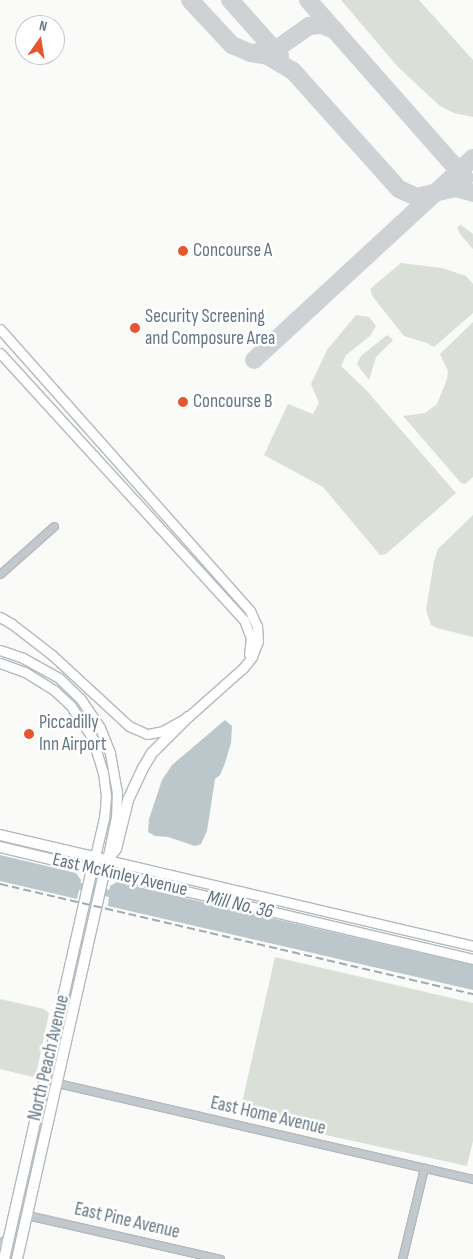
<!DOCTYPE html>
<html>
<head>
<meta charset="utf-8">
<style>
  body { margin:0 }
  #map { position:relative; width:473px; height:1259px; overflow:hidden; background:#fafaf8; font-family:"Sofia Sans Condensed",sans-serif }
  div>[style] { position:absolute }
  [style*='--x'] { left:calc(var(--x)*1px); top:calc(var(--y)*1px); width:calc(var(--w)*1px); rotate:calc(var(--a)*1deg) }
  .green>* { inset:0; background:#dadfd7 }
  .water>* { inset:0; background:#bbc7cb }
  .canal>* { height:7px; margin:-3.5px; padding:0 3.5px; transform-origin:3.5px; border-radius:3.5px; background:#bbc7cb }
  .taxiway>* { height:18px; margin:-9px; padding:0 9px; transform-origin:9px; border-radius:9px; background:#ced2d4 }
  .roads { filter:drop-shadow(1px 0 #b3babf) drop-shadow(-1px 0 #b3babf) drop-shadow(0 1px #b3babf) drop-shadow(0 -1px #b3babf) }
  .minor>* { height:7px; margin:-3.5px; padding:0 3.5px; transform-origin:3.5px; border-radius:3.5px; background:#c3c8cc }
  .secondary>* { height:9px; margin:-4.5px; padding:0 4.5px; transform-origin:4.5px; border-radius:4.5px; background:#fff }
  .primary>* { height:10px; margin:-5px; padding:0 5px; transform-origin:5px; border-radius:5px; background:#fff }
  .rail>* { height:2px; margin-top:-1px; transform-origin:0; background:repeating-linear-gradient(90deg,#a2aab0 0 8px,transparent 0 12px) }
  .dots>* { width:14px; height:14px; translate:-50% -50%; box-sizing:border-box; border:2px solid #fff; border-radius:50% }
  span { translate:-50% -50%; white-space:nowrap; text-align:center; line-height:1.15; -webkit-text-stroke:5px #fff; paint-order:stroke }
  .poi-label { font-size:19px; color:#657683 }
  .left { translate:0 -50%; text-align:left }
  .street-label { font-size:19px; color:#657683 }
  .water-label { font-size:20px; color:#60757c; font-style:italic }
  .north { position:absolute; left:15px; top:15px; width:50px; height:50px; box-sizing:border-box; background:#fff; border:1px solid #c1c8cd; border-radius:50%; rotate:13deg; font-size:14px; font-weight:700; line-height:20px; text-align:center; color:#657683 }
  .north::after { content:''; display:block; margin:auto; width:18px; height:22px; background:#e4572e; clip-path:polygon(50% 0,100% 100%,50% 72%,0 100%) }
</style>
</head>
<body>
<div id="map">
  <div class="green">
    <div style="clip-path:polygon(341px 0,419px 0,473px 60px,473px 117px,454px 113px,440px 106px,398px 67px)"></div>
    <div style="clip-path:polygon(461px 225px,473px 234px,473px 249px,460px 234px,457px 227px)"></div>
    <div style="clip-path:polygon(401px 263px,442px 268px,466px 276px,473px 284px,473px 313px,434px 347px,427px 343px,404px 336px,373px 297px,370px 289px)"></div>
    <div style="clip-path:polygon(356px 315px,369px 317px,376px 326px,370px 336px,346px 355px,341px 366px,366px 390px,456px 493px,386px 554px,380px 555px,323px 487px,264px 455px,288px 404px,313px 414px,319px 403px,311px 384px,327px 350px)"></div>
    <div style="clip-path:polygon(473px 322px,473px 477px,465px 484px,461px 483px,403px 416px,425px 413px,437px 404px,447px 379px,448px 371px,440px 354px)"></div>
    <div style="clip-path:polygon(387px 335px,393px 340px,376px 357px,369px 380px,357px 364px,361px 356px)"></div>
    <div style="clip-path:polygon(473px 515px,473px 637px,437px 628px,431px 625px,426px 610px,434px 561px,438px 549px)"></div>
    <div style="clip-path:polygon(275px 957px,473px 1003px,473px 1141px,467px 1166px,239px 1116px)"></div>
    <div style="clip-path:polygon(0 999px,44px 1009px,49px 1013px,37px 1070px,33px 1077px,0 1069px)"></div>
  </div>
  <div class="water">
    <div style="clip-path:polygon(225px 720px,232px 726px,231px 743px,225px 763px,220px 775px,215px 779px,207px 831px,201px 844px,195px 846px,168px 837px,155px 836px,148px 832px,149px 819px,162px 780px,172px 765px)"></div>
    <div style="clip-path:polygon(0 855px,76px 873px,81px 880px,77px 899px,0 881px)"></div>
    <div style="clip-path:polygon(117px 882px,473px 965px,473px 990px,108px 906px,110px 886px)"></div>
  </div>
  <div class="canal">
    <div style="--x:71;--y:884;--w:47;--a:13.4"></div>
  </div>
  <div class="taxiway">
    <div style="--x:190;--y:0;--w:62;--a:47"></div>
    <div style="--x:232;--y:45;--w:21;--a:23"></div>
    <div style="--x:251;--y:53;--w:24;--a:-7"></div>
    <div style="--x:275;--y:50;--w:42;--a:-35.2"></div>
    <div style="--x:309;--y:26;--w:12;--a:-5"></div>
    <div style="--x:321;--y:25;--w:15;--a:20"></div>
    <div style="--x:230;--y:0;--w:75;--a:48.2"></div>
    <div style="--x:308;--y:0;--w:237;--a:48.6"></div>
    <div style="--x:251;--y:53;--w:17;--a:10"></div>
    <div style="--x:268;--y:56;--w:29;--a:31"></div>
    <div style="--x:293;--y:71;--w:159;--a:48.1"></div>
    <div style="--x:399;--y:189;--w:19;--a:25"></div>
    <div style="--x:416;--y:197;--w:41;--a:-12.7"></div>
    <div style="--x:456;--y:188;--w:18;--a:16"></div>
    <div style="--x:254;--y:360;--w:298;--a:-42.7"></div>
  </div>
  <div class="roads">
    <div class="minor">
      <div style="--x:0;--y:574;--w:72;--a:-41.6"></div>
      <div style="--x:53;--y:1044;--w:9;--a:72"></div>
      <div style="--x:56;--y:1053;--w:24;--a:99"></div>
      <div style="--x:52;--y:1077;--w:8;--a:50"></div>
      <div style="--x:57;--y:1083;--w:427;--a:13"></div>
      <div style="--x:27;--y:1215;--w:198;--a:12.8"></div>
      <div style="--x:0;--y:1243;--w:11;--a:-34"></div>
      <div style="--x:402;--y:1259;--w:94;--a:-76.4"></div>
    </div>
    <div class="secondary">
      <div style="--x:0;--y:329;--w:377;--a:48.4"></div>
      <div style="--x:250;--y:611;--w:17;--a:65"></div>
      <div style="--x:257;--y:626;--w:15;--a:86"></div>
      <div style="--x:258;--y:641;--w:17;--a:111"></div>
      <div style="--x:252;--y:657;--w:14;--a:129"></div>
      <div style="--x:243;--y:668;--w:74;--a:138.3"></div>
      <div style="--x:188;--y:717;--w:29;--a:151"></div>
      <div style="--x:163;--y:731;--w:16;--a:169"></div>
      <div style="--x:147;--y:734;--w:20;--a:-156"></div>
      <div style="--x:129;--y:726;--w:105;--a:-137.3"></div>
      <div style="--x:52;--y:655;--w:51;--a:-142.2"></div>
      <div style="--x:12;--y:624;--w:14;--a:-150"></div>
      <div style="--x:0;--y:353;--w:362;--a:47.6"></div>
      <div style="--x:244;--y:620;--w:19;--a:69"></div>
      <div style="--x:251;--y:638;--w:16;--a:97"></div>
      <div style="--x:0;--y:650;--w:24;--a:19"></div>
      <div style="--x:23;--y:658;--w:41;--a:29.1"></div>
      <div style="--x:59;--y:678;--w:29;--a:44"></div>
      <div style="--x:80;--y:698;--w:36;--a:56"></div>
      <div style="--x:100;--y:728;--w:27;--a:68"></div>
      <div style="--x:110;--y:753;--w:39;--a:80"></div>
      <div style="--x:117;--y:791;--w:26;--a:92"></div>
      <div style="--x:116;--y:817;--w:44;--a:101.8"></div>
      <div style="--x:107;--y:860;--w:376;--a:13.2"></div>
      <div style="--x:0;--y:663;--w:27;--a:20"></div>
      <div style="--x:25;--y:672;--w:34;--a:32"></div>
      <div style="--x:54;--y:690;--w:23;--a:43"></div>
      <div style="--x:71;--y:706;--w:37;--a:56"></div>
      <div style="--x:92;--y:737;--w:37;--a:73"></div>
      <div style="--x:103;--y:772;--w:24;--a:83"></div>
      <div style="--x:106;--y:796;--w:22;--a:95"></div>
      <div style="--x:104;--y:818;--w:52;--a:103.2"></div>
      <div style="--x:92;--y:869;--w:391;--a:13.3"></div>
    </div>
    <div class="primary">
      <div style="--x:0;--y:835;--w:110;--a:13.2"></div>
      <div style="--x:0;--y:847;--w:95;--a:13.4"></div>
      <div style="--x:92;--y:869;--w:400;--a:102.7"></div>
      <div style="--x:17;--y:1259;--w:409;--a:-77.3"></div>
      <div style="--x:107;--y:860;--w:14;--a:-51"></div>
      <div style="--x:116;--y:849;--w:50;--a:-76.2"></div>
      <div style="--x:128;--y:800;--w:35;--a:-65"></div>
      <div style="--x:143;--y:768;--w:17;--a:-59"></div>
      <div style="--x:152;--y:753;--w:51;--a:-45"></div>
    </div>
  </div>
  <div class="rail">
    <div style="--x:0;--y:884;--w:486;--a:13.1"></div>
  </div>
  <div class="dots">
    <div style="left:183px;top:251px;background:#e4572e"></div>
    <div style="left:135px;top:328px;background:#e4572e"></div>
    <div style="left:183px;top:402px;background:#e4572e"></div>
    <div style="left:29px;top:734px;background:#e4572e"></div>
  </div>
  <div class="poi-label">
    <span class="left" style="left:193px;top:251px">Concourse A</span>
    <span class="left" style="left:145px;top:328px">Security Screening<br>and Composure Area</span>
    <span class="left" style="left:193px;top:402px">Concourse B</span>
    <span class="left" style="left:39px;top:734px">Piccadilly<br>Inn Airport</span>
  </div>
  <div class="street-label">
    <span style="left:120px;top:875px;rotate:13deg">East McKinley Avenue</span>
    <span style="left:49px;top:1058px;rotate:-77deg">North Peach Avenue</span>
    <span style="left:268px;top:1116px;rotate:13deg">East Home Avenue</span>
    <span style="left:127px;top:1221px;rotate:13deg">East Pine Avenue</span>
  </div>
  <div class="water-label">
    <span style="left:240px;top:905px;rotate:13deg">Mill No. 36</span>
  </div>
  <div class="north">N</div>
</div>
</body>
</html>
